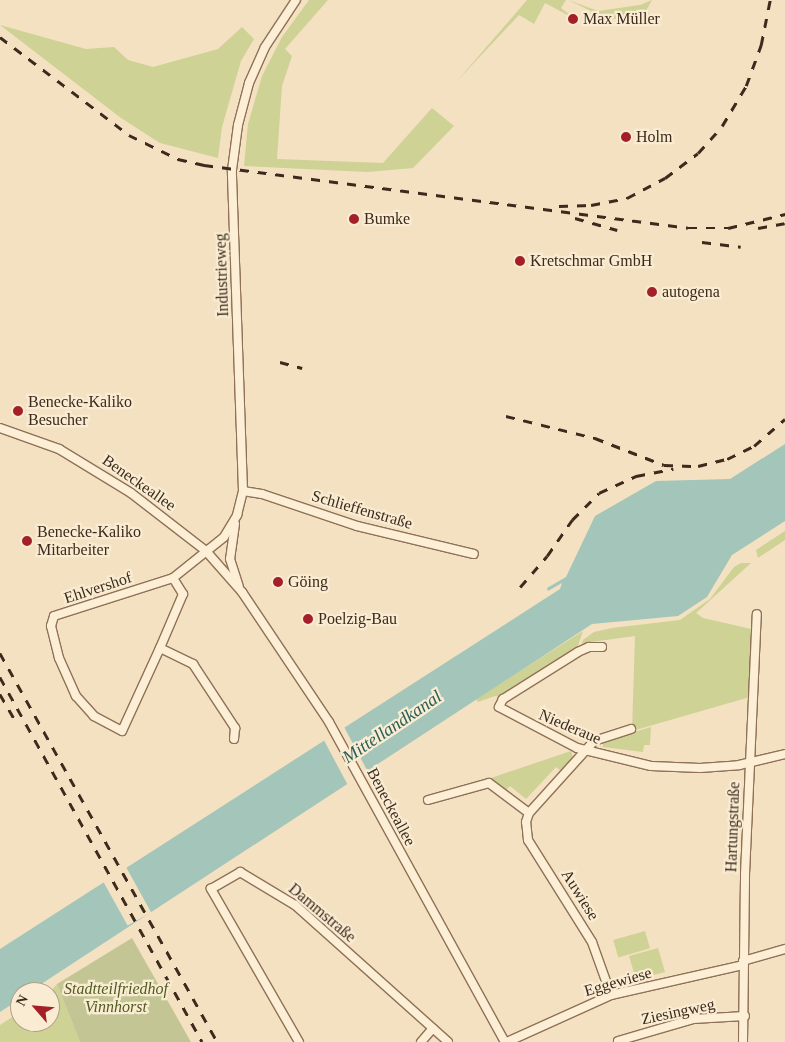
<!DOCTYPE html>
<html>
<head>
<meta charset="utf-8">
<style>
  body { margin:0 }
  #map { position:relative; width:785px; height:1042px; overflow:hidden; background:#f3e1c2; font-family:Georgia,serif }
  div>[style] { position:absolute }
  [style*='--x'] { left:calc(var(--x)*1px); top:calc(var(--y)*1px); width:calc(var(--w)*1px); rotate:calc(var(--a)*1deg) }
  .green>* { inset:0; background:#ced294; transform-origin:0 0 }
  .cemetery>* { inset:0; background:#c3c694 }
  .water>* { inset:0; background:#a4c5b9 }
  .pier>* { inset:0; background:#f3e1c2; transform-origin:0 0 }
  .roads { filter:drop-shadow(1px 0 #8f7157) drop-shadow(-1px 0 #8f7157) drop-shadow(0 1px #8f7157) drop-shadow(0 -1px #8f7157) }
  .minor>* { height:8px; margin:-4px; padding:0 4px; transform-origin:4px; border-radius:4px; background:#fcefd6 }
  .rail>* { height:2.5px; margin-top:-1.25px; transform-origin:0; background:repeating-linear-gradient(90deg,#3d2a1c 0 9px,transparent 0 18px) }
  .dots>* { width:14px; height:14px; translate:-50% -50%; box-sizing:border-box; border:2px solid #f9ecd2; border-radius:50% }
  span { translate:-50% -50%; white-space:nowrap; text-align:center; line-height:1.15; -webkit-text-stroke:4.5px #f9ecd2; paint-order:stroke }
  .poi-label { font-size:16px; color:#3d2a1c }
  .left { translate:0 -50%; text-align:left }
  .street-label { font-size:16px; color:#3d2a1c }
  .park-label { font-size:16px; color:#505c21; font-style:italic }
  .water-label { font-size:18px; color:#2a5e58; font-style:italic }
  .north { position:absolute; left:10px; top:982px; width:50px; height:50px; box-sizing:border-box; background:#f9ecd2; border:1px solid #ae9e89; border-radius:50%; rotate:297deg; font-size:14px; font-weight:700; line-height:20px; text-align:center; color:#3d2a1c }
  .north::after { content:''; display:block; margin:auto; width:18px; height:22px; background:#a42028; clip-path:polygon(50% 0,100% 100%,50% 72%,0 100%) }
</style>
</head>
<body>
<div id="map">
  <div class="green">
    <div style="clip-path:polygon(309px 0,328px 0,285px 49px,292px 56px,282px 86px,277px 159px,383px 163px,432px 108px,454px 126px,413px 168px,367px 172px,244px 166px,248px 124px,262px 76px,282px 37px)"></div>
    <div style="clip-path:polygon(527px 0,566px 0,561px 8px,575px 19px,545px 3px,534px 24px,519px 15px,457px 81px)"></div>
    <div style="clip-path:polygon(568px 0,598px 11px,640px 5px,652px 0,647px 9px,651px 19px,608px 19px)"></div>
    <div style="clip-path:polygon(0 25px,86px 49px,114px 47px,128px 60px,153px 67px,218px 49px,242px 27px,254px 39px,241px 61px,222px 127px,218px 158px,160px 143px,121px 118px)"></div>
    <div style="clip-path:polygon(785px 531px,785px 540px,758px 558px,756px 550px)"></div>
    <div style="clip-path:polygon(741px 563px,751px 563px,696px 613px,703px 618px,751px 629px,750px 697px,632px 731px,635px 636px,591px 642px,581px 648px,583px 640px,594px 632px,612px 628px,680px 620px,710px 599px,734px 567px)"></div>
    <div style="clip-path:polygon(583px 631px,576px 651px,502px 697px,495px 696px,478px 702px,476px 699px)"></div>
    <div style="clip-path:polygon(651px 727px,650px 745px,644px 745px,643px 752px,603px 747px,603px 741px)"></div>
    <div style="clip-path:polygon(571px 751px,573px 757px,561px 771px,556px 767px,526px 799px,510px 786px,505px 791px,488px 779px)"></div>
    <div style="left:645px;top:931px;width:18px;height:33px;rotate:74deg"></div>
    <div style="clip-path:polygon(658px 948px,665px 972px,643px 978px,642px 974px,635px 976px,629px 956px)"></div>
    <div style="clip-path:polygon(57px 984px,80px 1042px,0 1042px,0 1025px,20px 1012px,20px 1022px,50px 1022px,50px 992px)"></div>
  </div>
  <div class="cemetery">
    <div style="clip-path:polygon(132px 938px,191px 1042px,80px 1042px,57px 984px)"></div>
  </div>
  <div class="water">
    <div style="clip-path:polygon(785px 444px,785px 521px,732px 555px,707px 597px,678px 616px,592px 624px,29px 992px,20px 992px,20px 999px,0 1012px,0 949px,560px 589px,562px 583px,548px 591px,547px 588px,566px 577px,595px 516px,656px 481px,730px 479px)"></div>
  </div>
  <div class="pier">
    <div style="left:343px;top:725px;width:55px;height:24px;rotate:62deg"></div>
    <div style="left:126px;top:867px;width:52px;height:27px;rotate:61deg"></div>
  </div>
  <div class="roads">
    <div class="minor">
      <div style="--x:0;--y:428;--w:63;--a:19.6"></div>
      <div style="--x:59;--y:449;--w:84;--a:31.4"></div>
      <div style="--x:131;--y:493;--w:95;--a:37.7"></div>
      <div style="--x:206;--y:551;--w:55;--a:48.7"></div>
      <div style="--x:242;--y:592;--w:156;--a:56.2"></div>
      <div style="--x:329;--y:722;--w:365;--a:61.2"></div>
      <div style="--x:243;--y:491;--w:19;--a:9"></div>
      <div style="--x:262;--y:494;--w:100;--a:18.6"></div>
      <div style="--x:357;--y:526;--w:120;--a:13.5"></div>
      <div style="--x:235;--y:524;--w:35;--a:98"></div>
      <div style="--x:230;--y:559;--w:28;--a:72"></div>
      <div style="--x:173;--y:578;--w:19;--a:58"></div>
      <div style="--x:183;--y:594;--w:59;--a:113.1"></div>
      <div style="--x:160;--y:648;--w:37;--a:26"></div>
      <div style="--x:193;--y:664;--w:77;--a:56.7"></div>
      <div style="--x:235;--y:728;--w:11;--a:95"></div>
      <div style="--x:602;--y:647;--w:13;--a:180"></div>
      <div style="--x:589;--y:647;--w:12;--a:156"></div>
      <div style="--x:578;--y:652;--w:89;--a:147.9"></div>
      <div style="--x:503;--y:699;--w:9;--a:117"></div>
      <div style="--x:499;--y:707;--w:88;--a:27.7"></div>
      <div style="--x:577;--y:748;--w:76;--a:13.7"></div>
      <div style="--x:651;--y:766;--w:49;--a:2.3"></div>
      <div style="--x:700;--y:768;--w:39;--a:-4"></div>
      <div style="--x:739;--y:765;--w:47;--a:-13.4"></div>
      <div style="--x:160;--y:648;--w:91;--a:114.6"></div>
      <div style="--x:122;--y:731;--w:32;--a:-152"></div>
      <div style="--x:94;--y:716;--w:27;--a:-132"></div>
      <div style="--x:76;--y:696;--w:42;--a:-114.1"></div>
      <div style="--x:59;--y:658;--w:33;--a:-104"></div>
      <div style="--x:51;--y:626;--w:10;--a:-73"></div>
      <div style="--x:54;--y:616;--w:125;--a:-17.7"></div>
      <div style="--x:173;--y:578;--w:65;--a:-38.8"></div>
      <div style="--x:224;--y:537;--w:26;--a:-59"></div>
      <div style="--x:237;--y:515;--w:25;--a:-76"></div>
      <div style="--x:243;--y:491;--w:321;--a:-92"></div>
      <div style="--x:232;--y:170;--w:45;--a:-82.4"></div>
      <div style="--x:238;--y:125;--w:43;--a:-75.3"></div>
      <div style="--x:249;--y:83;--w:39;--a:-66"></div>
      <div style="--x:265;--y:47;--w:56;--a:-56.6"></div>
      <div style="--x:428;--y:800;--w:63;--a:-15.6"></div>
      <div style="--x:489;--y:783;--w:50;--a:36.9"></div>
      <div style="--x:743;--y:961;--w:44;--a:-15.9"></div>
      <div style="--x:611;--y:995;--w:56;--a:-109.7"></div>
      <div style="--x:592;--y:942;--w:120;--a:-122.1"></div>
      <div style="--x:528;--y:840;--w:18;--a:-96"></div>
      <div style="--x:526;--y:822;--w:9;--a:-72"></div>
      <div style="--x:529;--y:813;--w:97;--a:-47.9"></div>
      <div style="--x:594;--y:741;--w:39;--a:-18"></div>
      <div style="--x:618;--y:1041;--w:78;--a:-16.3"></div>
      <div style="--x:693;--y:1019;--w:52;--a:-3.3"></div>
      <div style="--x:299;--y:1042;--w:177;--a:-119.9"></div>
      <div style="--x:211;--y:889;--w:34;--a:-30"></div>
      <div style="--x:240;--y:872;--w:64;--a:31"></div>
      <div style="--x:295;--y:905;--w:205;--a:41.8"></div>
      <div style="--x:421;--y:1042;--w:18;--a:-49"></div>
      <div style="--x:507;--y:1042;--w:114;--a:-24.3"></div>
      <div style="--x:611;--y:995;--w:135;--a:-12.8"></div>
      <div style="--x:743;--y:1042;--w:168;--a:-89.3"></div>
      <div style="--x:745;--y:874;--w:260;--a:-87.4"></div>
    </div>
  </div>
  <div class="rail">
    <div style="--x:0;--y:37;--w:162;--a:37.2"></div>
    <div style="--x:129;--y:135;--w:55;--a:26.1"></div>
    <div style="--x:178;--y:159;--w:27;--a:13"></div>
    <div style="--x:204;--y:165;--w:488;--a:7.4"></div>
    <div style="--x:688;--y:228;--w:40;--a:0"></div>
    <div style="--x:728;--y:228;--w:59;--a:-13.8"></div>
    <div style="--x:559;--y:206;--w:32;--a:-2"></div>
    <div style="--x:591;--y:205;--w:37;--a:-11"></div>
    <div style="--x:627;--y:198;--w:43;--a:-27.8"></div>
    <div style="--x:665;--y:178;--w:41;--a:-37.1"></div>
    <div style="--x:698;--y:153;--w:36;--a:-48"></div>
    <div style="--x:722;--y:126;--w:47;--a:-59"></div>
    <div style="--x:746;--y:86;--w:44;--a:-69.9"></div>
    <div style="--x:761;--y:45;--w:46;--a:-78.7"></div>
    <div style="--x:575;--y:218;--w:44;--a:15.9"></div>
    <div style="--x:758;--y:228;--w:27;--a:-10"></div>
    <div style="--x:702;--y:242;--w:39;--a:7"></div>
    <div style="--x:280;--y:362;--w:23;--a:15"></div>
    <div style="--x:506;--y:416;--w:92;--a:13.9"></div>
    <div style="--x:595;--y:438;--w:74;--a:21.4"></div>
    <div style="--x:664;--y:465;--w:34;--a:2"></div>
    <div style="--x:698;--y:466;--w:30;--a:-14"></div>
    <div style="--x:727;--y:459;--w:30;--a:-26"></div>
    <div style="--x:754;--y:446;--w:41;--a:-41.1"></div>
    <div style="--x:520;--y:587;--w:41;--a:-48.9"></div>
    <div style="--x:547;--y:556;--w:44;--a:-55.2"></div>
    <div style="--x:572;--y:520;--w:38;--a:-45"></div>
    <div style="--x:599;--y:493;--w:41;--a:-24.7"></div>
    <div style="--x:636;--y:476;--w:38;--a:-11"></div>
    <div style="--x:0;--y:653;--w:445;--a:60.8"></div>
    <div style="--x:0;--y:677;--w:417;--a:61"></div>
    <div style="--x:0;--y:694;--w:32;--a:60"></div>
  </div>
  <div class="dots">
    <div style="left:573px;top:19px;background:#a42028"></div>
    <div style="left:626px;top:137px;background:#a42028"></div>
    <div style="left:354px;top:219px;background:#a42028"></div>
    <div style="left:520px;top:261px;background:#a42028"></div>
    <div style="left:652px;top:292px;background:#a42028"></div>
    <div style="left:18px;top:411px;background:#a42028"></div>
    <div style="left:27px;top:541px;background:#a42028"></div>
    <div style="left:278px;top:582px;background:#a42028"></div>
    <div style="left:308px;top:619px;background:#a42028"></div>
  </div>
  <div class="poi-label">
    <span class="left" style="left:583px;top:19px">Max Müller</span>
    <span class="left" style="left:636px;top:137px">Holm</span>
    <span class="left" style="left:364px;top:219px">Bumke</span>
    <span class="left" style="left:530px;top:261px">Kretschmar GmbH</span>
    <span class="left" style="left:662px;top:292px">autogena</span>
    <span class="left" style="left:28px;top:411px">Benecke-Kaliko<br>Besucher</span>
    <span class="left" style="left:37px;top:541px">Benecke-Kaliko<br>Mitarbeiter</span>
    <span class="left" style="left:288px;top:582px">Göing</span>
    <span class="left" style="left:318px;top:619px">Poelzig-Bau</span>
  </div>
  <div class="street-label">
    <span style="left:222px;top:275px;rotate:-92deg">Industrieweg</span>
    <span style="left:139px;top:483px;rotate:35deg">Beneckeallee</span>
    <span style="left:362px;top:510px;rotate:16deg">Schlieffenstraße</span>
    <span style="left:98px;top:588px;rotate:-18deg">Ehlvershof</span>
    <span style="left:570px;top:727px;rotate:23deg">Niederaue</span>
    <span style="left:391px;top:807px;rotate:62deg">Beneckeallee</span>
    <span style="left:733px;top:827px;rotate:-88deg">Hartungstraße</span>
    <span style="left:580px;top:895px;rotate:58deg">Auwiese</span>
    <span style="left:322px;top:913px;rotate:40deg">Dammstraße</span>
    <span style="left:618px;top:982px;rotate:-16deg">Eggewiese</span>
    <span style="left:678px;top:1012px;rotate:-12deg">Ziesingweg</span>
  </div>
  <div class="park-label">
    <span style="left:116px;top:998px">Stadtteilfriedhof<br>Vinnhorst</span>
  </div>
  <div class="water-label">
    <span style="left:392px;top:727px;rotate:-34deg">Mittellandkanal</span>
  </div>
  <div class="north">N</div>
</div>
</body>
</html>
